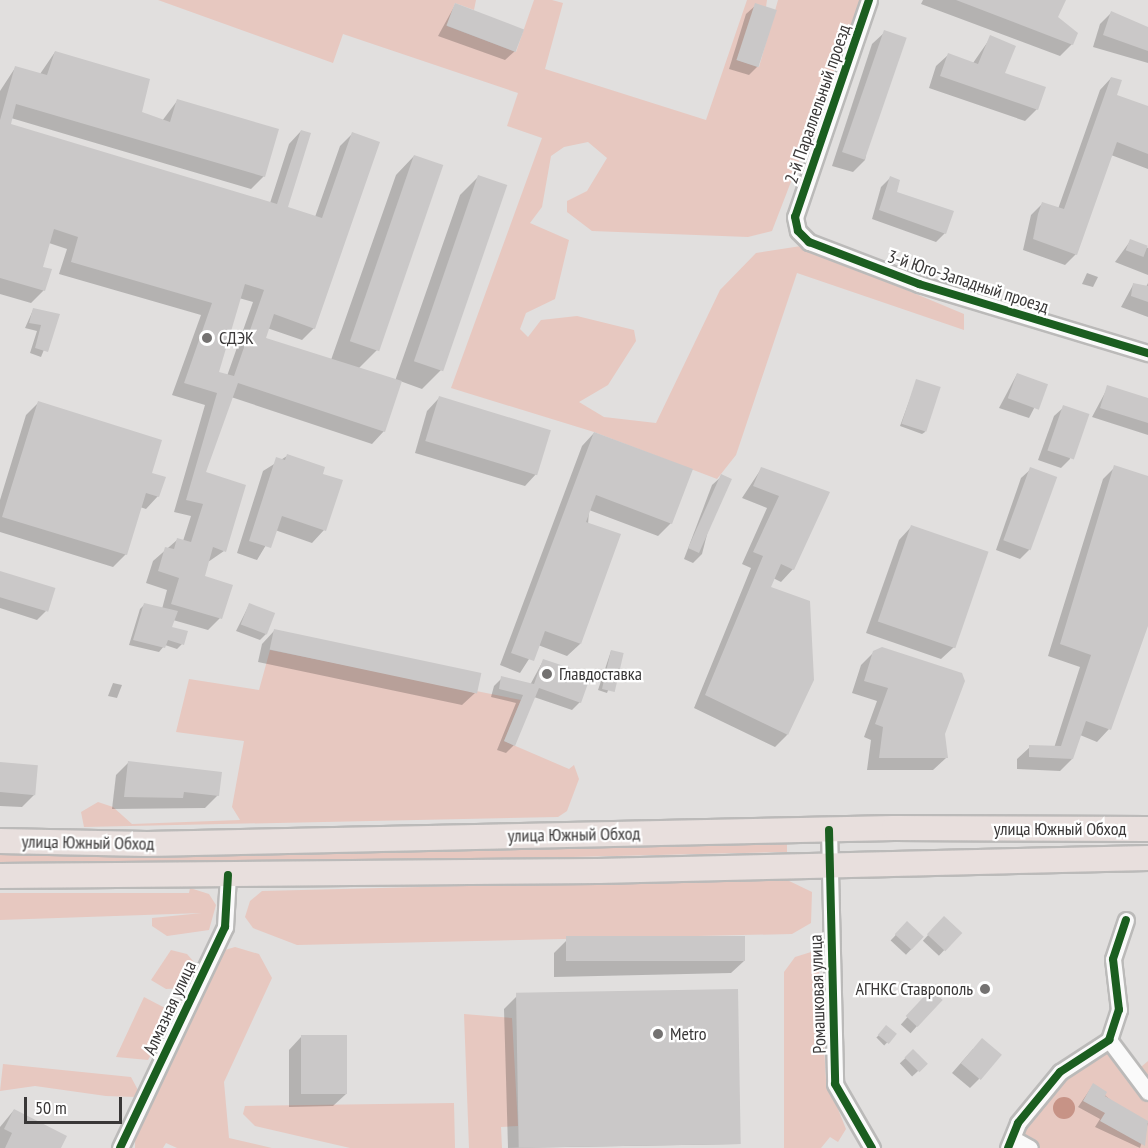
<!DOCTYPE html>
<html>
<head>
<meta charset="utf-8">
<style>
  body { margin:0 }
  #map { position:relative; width:1148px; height:1148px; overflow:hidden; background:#e1dfde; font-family:"PT Sans Narrow",sans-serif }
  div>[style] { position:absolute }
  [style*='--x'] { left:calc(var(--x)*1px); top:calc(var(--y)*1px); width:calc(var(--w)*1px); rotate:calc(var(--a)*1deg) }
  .green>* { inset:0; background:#e7c8c0 }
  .water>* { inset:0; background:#c79386 }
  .round { border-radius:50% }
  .shadow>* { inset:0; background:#0003; transform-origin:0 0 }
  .building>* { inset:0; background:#cac8c8; transform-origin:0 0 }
  .roads { filter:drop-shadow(2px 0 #bbbab9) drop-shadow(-2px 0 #bbbab9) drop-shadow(0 2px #bbbab9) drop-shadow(0 -2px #bbbab9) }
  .street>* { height:15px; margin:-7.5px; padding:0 7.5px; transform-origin:7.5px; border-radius:7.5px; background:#fafafa }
  .primary>* { height:24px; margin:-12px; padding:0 12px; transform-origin:12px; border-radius:12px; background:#e8dfdd }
  .cycleway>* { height:8px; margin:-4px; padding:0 4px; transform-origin:4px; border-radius:4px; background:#1b5e20 }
  .dots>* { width:16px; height:16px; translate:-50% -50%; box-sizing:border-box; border:3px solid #fff; border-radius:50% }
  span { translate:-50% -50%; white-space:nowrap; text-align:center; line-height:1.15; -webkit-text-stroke:4.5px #fff; paint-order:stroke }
  .street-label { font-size:18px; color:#393737 }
  .poi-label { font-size:18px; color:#393737 }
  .left { translate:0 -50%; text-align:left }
  .right { translate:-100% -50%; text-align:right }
  .scale { position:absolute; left:24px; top:1097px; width:98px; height:27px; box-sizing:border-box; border:3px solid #393737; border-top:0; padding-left:8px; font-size:18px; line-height:21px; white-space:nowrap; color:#393737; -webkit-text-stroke:4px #fff; paint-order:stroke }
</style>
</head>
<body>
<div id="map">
  <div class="green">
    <div style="clip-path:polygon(158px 0,476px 0,474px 10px,455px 3px,447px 26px,516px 52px,534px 0,552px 0,563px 3px,545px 69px,706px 120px,747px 0,767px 0,766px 7px,737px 60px,759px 67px,778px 0,861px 0,772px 231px,748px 237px,592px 231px,567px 212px,567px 201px,587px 191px,607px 158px,588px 142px,564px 147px,551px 156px,542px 207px,530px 223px,569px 240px,555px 299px,526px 313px,520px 329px,528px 337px,541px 320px,577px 316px,634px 330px,636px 341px,608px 385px,579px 402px,604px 417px,656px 423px,720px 290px,756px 253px,801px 246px,964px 314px,964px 330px,797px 273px,736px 455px,717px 479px,594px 432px,451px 388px,542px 138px,507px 126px,518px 93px,343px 34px,333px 63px)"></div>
    <div style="clip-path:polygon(270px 650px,521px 700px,504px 741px,569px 769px,574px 765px,579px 779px,567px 811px,558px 817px,84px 827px,81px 812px,98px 802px,113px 807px,132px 824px,240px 820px,232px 807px,244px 741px,176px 732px,189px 679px,259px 690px)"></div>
    <div style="clip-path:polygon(787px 841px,787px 852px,229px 865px,0 864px,0 852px)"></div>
    <div style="clip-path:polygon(783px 878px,812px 892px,811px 923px,792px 934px,297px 945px,253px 928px,245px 917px,250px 901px,262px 891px)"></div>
    <div style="clip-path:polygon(190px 888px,209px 894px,216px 905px,209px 930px,167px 936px,152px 926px,152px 918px,202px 913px,0 920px,0 893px,189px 893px)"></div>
    <div style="clip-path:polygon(235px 947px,259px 954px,272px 978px,224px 1082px,229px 1138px,272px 1148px,177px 1148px,166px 1143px,163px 1148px,135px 1148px,135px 1133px,218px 952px)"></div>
    <div style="clip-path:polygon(171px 950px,187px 954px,194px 962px,184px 988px,166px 989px,151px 980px)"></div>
    <div style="clip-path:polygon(811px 952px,819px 968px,826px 1079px,846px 1129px,838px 1142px,830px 1137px,821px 1148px,784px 1148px,784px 972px,795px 957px)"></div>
    <div style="clip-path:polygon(144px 997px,165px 1008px,168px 1025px,148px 1060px,116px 1057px)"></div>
    <div style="clip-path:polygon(464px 1014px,512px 1018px,518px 1126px,501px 1127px,502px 1148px,469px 1148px)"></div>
    <div style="clip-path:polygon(1101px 1049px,1110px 1050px,1129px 1077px,1148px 1061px,1148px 1148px,1013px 1148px,1061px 1075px)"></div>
    <div style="clip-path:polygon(3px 1064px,131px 1077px,139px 1092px,135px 1097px,106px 1096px,35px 1086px,0 1091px)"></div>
    <div style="clip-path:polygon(454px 1103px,455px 1148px,350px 1148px,255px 1126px,243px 1114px,245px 1106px)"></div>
  </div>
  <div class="water">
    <div class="round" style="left:1053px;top:1097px;width:22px;height:22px"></div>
  </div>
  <div class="shadow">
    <div style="clip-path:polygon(923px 0,1064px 0,1057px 18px,1072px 44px,1060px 56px,921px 4px)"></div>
    <div style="clip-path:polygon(455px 5px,515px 51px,505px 60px,438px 36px)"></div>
    <div style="clip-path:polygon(756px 5px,758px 66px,749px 75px,729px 69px,746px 14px)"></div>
    <div style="clip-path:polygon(1111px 13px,1148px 28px,1148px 63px,1093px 47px,1100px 24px)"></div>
    <div style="clip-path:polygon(885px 32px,865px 160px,853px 172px,832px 166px,872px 44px)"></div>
    <div style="clip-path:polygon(991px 37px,1003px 74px,1037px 109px,1025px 121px,929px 88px,936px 66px,948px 55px,973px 63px)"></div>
    <div style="clip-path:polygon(evenodd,55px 52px,140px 113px,162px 121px,177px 101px,264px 176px,251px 189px,11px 118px,9px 125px,270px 203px,289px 144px,301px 131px,286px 208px,315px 217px,340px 146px,352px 134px,314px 328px,302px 340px,267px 328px,264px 338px,331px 360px,396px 175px,414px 156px,377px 350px,358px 369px,395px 381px,460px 195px,479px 176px,441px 370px,422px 389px,400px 381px,384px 431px,372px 444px,231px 397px,204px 473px,224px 551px,208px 562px,204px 577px,220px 618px,208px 630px,173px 620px,171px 628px,182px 644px,177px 649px,165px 645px,159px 652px,129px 645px,140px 609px,145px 604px,162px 609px,167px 590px,146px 583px,153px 561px,177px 540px,183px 541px,191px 516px,174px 512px,205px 405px,172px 395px,201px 315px,59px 274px,67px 249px,49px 243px,42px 268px,44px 290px,31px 303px,0 294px,0 91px,15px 68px,40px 74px,55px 52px,239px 298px,253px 302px,227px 376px,217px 373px,239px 298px)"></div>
    <div style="clip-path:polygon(1111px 78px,1116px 96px,1148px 108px,1148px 169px,1111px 155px,1076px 254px,1065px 265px,1023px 250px,1031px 215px,1042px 204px,1058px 209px,1100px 90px)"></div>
    <div style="clip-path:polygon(890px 178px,895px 192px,945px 233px,936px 242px,872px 219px,881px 187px)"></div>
    <div style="clip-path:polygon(1131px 240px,1148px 248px,1148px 275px,1115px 262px)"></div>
    <div style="clip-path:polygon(1087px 273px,1098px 277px,1093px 287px,1082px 284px)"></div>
    <div style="clip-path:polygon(1148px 283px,1148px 317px,1121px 307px,1133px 285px,1146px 287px)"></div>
    <div style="clip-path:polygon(33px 310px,58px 315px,41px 357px,30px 353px,37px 331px,25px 328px)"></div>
    <div style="clip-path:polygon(1017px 374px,1046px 385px,1029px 418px,999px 408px)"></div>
    <div style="clip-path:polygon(917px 380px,925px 432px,922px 434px,900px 426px)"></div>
    <div style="clip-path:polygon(1108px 387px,1148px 400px,1148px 435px,1092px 417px)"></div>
    <div style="clip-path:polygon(439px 398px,537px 473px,525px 486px,415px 453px,427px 411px)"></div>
    <div style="clip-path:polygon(38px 403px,150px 474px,158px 496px,146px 509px,140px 507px,126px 554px,113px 567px,0 532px,0 500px,26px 415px)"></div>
    <div style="clip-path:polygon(1064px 407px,1070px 459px,1061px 468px,1038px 460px,1054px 416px)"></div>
    <div style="clip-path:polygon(594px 433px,671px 523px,658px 536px,589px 510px,580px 644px,567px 656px,538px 645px,520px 673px,500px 665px,582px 446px)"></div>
    <div style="clip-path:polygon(287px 456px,321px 475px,324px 530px,312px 543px,275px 530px,257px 560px,237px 553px,263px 471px)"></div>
    <div style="clip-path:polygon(1115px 467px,1148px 478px,1148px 622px,1109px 729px,1097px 742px,1080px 735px,1072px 759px,1060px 771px,1017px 769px,1017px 759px,1030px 747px,1054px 748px,1080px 667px,1048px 656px,1103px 479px)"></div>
    <div style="clip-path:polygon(761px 469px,828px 493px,793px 569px,781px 582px,773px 578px,769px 587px,787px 735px,775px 747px,694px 708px,751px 568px,742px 564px,767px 508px,742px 498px)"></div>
    <div style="clip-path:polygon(1031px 469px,1029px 550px,1020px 559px,996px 550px,1021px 478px)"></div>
    <div style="clip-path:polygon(722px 476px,702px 554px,693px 563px,684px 559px,712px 485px)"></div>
    <div style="clip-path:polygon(911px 527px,954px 647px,941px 659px,866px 633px,899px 540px)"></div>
    <div style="clip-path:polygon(0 573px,47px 610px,37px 620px,0 608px)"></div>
    <div style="clip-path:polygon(249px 605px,266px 634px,260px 640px,236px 631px)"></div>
    <div style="clip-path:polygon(274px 631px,475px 693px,462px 705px,258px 662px,262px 644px)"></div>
    <div style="clip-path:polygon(611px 651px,622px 654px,607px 693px,598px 690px)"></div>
    <div style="clip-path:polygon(874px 652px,944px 733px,946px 758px,933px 770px,867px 770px,871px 740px,864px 737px,877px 701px,852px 693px,861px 665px)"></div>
    <div style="clip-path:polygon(543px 661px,580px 702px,572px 710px,534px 697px,514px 745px,506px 753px,497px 750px,516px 703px,491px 697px,494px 686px,502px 678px,530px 685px)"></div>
    <div style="clip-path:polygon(113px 683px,122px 685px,117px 698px,108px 696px)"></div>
    <div style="clip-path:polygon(0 763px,34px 795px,22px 807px,0 806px)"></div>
    <div style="clip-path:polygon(128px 763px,218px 795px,205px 808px,112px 809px,116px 775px)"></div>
    <div style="left:944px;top:918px;width:22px;height:31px;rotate:43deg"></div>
    <div style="left:907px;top:923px;width:21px;height:24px;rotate:43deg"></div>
    <div style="clip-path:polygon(566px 941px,744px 961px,731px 973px,554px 977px,554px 953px)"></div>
    <div style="left:931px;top:991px;width:13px;height:45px;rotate:42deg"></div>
    <div style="clip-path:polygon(517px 996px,740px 1144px,508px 1148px,504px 1009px)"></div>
    <div style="left:887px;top:1027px;width:11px;height:15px;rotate:45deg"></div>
    <div style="clip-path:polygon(301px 1037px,346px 1094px,333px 1106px,289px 1107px,289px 1050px)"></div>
    <div style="clip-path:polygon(973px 1049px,979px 1079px,970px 1088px,952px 1073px)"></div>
    <div style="left:913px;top:1051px;width:18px;height:18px;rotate:47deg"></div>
    <div style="clip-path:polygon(1093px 1085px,1127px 1114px,1148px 1123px,1140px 1148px,1095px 1127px,1100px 1119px,1078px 1107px)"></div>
    <div style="clip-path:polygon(14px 1110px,59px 1148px,0 1148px,0 1127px)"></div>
  </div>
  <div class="building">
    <div style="clip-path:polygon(956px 0,1066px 0,1058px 17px,1078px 33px,1073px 45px)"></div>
    <div style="left:455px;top:3px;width:74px;height:24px;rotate:21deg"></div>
    <div style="left:755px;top:3px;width:23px;height:60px;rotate:18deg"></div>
    <div style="clip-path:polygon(1111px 11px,1148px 27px,1148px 51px,1103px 35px)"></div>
    <div style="left:884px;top:30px;width:24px;height:129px;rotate:19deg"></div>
    <div style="clip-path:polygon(990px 35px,1016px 46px,1005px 73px,1046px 87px,1038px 110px,940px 76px,948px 53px,978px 64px)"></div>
    <div style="clip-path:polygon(evenodd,55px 51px,150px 79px,142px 112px,170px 122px,177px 99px,279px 129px,265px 177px,16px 104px,11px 124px,277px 204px,301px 130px,311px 133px,288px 207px,322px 218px,352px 132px,380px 142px,315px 329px,274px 314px,266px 338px,402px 381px,385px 432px,238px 383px,206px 472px,246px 485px,226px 552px,213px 547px,205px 576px,233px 585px,222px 619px,171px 604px,179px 578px,158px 571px,165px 547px,174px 549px,177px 538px,191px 542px,203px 504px,186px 500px,217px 393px,184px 383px,212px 303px,71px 262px,78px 237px,54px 229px,43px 267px,52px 269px,45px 291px,0 278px,0 120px,15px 66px,47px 75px,55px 51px,245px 284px,264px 290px,234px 376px,219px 372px,245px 284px)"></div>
    <div style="clip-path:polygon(1111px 77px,1122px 80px,1117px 95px,1148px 106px,1148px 154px,1117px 142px,1077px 255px,1033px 239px,1038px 214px,1042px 202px,1064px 209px)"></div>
    <div style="left:414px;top:155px;width:31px;height:197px;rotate:19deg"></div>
    <div style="left:478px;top:175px;width:31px;height:197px;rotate:19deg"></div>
    <div style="clip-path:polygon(890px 176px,900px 180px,897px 192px,954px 211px,946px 234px,879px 210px)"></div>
    <div style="left:1130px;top:239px;width:19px;height:12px;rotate:21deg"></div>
    <div style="clip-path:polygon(1133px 283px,1148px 286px,1148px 302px,1131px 296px)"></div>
    <div style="clip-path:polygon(33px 308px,60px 314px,48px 352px,35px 348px,41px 325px,29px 323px)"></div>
    <div style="left:1017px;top:373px;width:33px;height:27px;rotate:20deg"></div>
    <div style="left:916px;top:379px;width:26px;height:47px;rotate:18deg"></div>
    <div style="clip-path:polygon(1107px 385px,1148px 398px,1148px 423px,1100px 408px)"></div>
    <div style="left:439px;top:396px;width:117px;height:47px;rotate:17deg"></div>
    <div style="clip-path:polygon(38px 401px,162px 440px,152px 473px,166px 477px,159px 497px,146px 493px,127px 555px,2px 517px)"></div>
    <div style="left:1063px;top:405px;width:28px;height:48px;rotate:19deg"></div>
    <div style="clip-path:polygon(594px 432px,693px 469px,672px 524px,596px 495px,586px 522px,621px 534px,581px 644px,545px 631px,534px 661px,511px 653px)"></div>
    <div style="clip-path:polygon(287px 454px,325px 467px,323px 474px,343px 480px,326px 531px,282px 516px,271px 548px,249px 541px,276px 457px,285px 460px)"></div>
    <div style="clip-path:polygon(1114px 465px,1148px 476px,1148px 626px,1111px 730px,1086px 721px,1073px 759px,1029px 757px,1029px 745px,1061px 746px,1091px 655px,1060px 644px)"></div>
    <div style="clip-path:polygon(761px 467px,830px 492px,794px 570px,781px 564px,771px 587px,810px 601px,814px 680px,788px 735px,705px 695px,763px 556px,753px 552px,779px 496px,753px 486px)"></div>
    <div style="left:1030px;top:467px;width:29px;height:78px;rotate:20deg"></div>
    <div style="left:721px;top:474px;width:12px;height:81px;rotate:24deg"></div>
    <div style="left:911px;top:525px;width:82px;height:102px;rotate:19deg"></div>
    <div style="left:0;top:571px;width:58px;height:25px;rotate:17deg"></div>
    <div style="clip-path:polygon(144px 603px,178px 611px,172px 627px,188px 631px,184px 645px,168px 640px,165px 648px,133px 640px)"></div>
    <div style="left:249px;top:603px;width:28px;height:23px;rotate:21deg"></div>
    <div style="left:274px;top:629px;width:212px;height:21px;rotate:12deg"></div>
    <div style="clip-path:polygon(882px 647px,962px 673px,965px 681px,945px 734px,948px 758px,879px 758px,883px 727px,875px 724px,888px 688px,864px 681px,873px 651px)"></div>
    <div style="left:611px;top:650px;width:13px;height:40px;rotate:13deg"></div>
    <div style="clip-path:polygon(543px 659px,591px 675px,581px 703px,539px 688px,515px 746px,504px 741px,523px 695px,499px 689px,501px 676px,534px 684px)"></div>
    <div style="clip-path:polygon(128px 761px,222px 772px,219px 796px,184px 792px,183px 798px,124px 797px)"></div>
    <div style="left:0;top:762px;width:38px;height:30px;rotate:5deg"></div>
    <div style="left:944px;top:916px;width:25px;height:25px;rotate:43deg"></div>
    <div style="left:907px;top:921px;width:23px;height:18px;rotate:43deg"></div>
    <div style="left:745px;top:936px;width:25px;height:179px;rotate:90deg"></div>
    <div style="left:738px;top:989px;width:155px;height:222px;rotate:89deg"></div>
    <div style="left:931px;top:989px;width:16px;height:37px;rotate:43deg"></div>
    <div style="left:886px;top:1025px;width:14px;height:13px;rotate:39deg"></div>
    <div style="left:347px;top:1035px;width:59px;height:46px;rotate:90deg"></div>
    <div style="left:982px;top:1038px;width:26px;height:33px;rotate:40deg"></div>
    <div style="left:913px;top:1049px;width:21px;height:12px;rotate:45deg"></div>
    <div style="clip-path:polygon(1093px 1083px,1107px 1092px,1105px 1096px,1148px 1121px,1145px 1146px,1100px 1121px,1105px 1113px,1083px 1101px)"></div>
    <div style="clip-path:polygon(14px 1109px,67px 1136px,61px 1148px,5px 1148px,12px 1133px,4px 1129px)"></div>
  </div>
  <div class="roads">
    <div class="street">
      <div style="--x:869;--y:0;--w:229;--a:108.8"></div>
      <div style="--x:795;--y:217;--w:14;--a:78"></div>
      <div style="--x:798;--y:231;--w:16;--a:45"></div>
      <div style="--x:809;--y:242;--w:118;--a:20.9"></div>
      <div style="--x:919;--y:284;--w:239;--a:16.8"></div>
      <div style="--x:829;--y:830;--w:254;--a:88.6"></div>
      <div style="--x:835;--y:1084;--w:74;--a:60"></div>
      <div style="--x:1109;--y:1040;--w:65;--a:53.1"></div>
      <div style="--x:1014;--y:1139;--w:18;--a:29"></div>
      <div style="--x:120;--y:1148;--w:245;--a:-64.6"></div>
      <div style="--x:225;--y:927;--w:52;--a:-86.7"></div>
      <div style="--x:1008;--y:1148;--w:27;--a:-68"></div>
      <div style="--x:1018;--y:1123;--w:66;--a:-50.5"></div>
      <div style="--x:1060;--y:1072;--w:59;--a:-33.1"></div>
      <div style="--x:1109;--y:1040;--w:32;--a:-72"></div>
      <div style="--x:1119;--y:1010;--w:51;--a:-96.7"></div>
      <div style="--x:1113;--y:959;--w:41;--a:-71.6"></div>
    </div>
    <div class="primary">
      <div style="--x:0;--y:841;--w:147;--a:1.2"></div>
      <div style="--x:147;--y:844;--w:747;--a:-1.23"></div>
      <div style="--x:894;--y:828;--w:254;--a:0.2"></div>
      <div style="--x:0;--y:876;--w:598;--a:-0.48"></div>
      <div style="--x:598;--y:871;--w:550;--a:-1.35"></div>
    </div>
  </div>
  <div class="cycleway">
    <div style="--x:869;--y:0;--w:229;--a:108.8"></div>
    <div style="--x:795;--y:217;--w:14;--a:78"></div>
    <div style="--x:798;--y:231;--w:16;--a:45"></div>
    <div style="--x:809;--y:242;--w:118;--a:20.9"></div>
    <div style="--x:919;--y:284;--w:239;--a:16.8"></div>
    <div style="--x:829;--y:830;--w:254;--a:88.6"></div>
    <div style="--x:835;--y:1084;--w:74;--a:60"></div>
    <div style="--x:120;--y:1148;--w:245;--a:-64.6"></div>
    <div style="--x:225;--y:927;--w:52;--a:-86.7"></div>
    <div style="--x:1008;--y:1148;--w:27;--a:-68"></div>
    <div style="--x:1018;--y:1123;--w:66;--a:-50.5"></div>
    <div style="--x:1060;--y:1072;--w:59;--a:-33.1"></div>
    <div style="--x:1109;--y:1040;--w:32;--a:-72"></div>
    <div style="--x:1119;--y:1010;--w:51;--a:-96.7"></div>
    <div style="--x:1113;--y:959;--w:41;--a:-71.6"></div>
  </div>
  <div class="dots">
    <div style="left:207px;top:338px;background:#747271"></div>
    <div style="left:547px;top:674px;background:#747271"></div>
    <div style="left:985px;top:989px;background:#747271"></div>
    <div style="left:658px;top:1034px;background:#747271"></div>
  </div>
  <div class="street-label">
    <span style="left:818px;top:104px;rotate:-71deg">2-й Параллельный проезд</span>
    <span style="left:968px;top:282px;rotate:18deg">3-й Юго-Западный проезд</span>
    <span style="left:1060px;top:829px">улица Южный Обход</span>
    <span style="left:574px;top:835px;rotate:-1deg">улица Южный Обход</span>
    <span style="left:88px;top:843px;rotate:1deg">улица Южный Обход</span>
    <span style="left:818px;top:994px;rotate:-92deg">Ромашковая улица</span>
    <span style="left:170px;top:1008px;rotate:-65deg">Алмазная улица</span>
  </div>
  <div class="poi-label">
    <span class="left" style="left:219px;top:338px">СДЭК</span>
    <span class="left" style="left:559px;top:674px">Главдоставка</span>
    <span class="right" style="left:973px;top:989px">АГНКС Ставрополь</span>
    <span class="left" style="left:670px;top:1034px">Metro</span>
  </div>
  <div class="scale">50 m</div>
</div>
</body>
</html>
